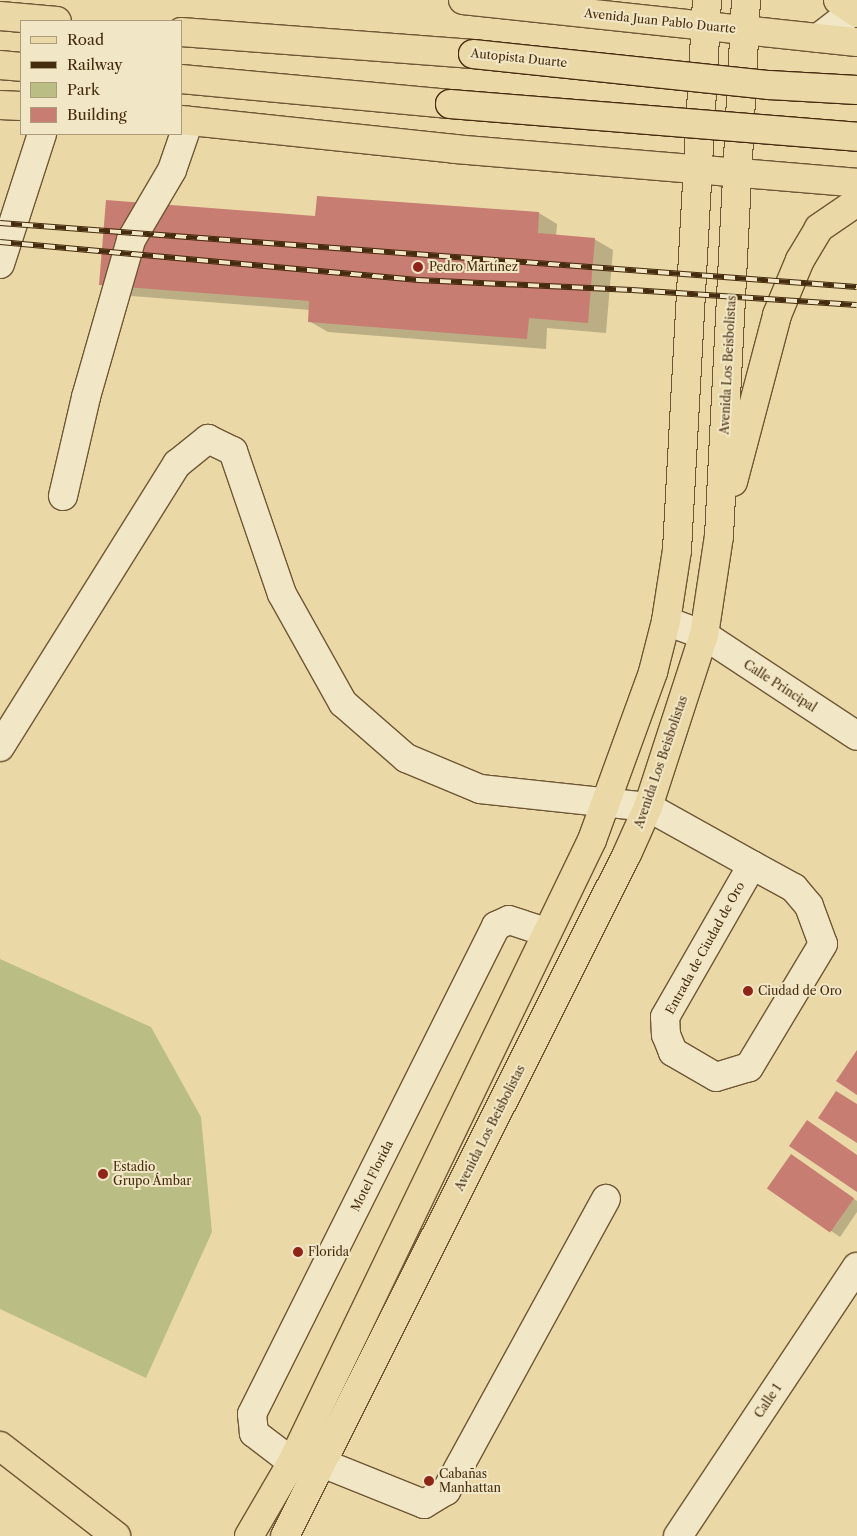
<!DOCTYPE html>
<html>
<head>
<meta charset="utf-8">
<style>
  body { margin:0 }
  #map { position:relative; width:857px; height:1536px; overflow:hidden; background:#ead9a6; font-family:"Libre Caslon Text",serif }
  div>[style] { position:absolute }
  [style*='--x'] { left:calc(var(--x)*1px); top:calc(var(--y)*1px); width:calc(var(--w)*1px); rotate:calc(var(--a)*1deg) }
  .green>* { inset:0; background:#babe84 }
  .shadow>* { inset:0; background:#0003 }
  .building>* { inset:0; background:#c87d72; transform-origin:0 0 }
  .roads { filter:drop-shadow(1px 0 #6f5735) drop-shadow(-1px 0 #6f5735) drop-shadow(0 1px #6f5735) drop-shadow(0 -1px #6f5735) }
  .minor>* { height:28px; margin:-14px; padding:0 14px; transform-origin:14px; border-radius:14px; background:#f1e6c5 }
  .major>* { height:28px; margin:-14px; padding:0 14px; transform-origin:14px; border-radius:14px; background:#ead9a6 }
  .highway>* { height:28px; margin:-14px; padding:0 14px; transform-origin:14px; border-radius:14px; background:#ead9a6 }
  .rail>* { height:5.5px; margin-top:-2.75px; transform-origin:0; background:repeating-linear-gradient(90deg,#f1e6c5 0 11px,#462c0f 0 22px); box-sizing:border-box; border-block:1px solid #462c0f }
  .bridges { filter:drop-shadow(1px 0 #462c0f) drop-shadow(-1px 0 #462c0f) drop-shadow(0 1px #462c0f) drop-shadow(0 -1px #462c0f) }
  .highway-bridge>* { height:28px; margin:-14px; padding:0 14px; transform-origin:14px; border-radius:14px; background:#ead9a6 }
  .dots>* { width:14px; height:14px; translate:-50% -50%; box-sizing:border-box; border:2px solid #f1e6c5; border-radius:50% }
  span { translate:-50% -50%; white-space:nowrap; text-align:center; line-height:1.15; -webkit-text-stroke:4px #f1e6c5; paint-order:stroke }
  .street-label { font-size:12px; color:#462c0f }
  .poi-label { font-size:12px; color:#462c0f }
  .left { translate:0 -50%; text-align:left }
  .legend { position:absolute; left:20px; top:20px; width:162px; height:115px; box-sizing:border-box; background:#f1e6c5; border:1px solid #ad9c7c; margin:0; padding:6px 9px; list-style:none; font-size:15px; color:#462c0f }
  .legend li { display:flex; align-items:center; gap:10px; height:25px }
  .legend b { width:25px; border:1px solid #ad9c7c }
</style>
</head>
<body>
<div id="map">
  <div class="green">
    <div style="clip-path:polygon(0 959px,151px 1027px,201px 1117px,212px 1232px,146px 1378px,0 1309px)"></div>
  </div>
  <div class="shadow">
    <div style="clip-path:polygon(539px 213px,557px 224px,556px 236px,594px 239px,613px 250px,606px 333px,547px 328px,546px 349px,328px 332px,309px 321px,310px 310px,119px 295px,100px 284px,316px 218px)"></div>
    <div style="clip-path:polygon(800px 1161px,857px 1201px,857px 1212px,840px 1237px,768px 1188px)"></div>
  </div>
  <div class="building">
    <div style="clip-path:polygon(317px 196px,539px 212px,538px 233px,595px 238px,588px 323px,529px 318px,527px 339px,308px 322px,309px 301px,99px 285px,106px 200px,315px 216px)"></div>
    <div style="clip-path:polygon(857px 1050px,857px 1095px,836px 1081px)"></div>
    <div style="clip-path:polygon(836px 1091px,857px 1104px,857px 1143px,818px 1118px)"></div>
    <div style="clip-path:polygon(807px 1120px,857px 1155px,857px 1192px,789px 1146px)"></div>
    <div style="left:791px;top:1154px;width:77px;height:42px;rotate:35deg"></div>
  </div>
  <div class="roads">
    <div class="minor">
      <div style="--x:818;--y:38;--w:49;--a:-37.6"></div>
      <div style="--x:0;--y:264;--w:137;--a:-72.1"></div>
      <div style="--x:63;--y:496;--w:102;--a:-76.9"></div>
      <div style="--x:86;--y:397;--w:163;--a:-74"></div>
      <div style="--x:131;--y:240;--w:81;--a:-59.6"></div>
      <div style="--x:172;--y:170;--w:52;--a:-70.9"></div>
      <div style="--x:666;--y:621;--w:40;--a:20.2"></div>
      <div style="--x:704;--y:635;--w:183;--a:33.4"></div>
      <div style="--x:0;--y:747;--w:334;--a:-58"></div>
      <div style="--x:177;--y:464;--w:40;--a:-39"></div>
      <div style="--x:208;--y:439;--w:28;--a:26"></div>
      <div style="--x:233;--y:451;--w:151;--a:71.1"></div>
      <div style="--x:282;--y:594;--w:125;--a:60.8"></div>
      <div style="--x:343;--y:703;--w:84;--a:41.1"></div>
      <div style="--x:406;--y:758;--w:80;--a:22.7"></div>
      <div style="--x:480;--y:789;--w:169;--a:6.1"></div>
      <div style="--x:648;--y:807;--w:119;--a:29.1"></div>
      <div style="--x:752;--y:865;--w:48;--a:28.7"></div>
      <div style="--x:794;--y:888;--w:23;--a:50"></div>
      <div style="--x:809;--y:906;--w:40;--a:69.8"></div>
      <div style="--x:823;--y:944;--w:144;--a:121"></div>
      <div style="--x:749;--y:1067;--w:34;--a:163"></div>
      <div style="--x:716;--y:1077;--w:50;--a:-149.8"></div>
      <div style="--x:673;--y:1052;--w:18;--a:-112"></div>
      <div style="--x:666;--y:1035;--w:18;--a:-93"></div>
      <div style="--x:665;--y:1017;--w:175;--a:-60.2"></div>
      <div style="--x:292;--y:1462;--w:48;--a:-142.7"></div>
      <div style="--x:254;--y:1433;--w:19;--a:-96"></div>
      <div style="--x:252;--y:1414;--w:546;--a:-63.43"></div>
      <div style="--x:496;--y:926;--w:14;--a:-25"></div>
      <div style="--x:509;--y:920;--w:39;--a:18"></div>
      <div style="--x:322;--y:1463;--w:110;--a:21.9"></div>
      <div style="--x:424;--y:1504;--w:26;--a:-31"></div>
      <div style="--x:446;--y:1491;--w:333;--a:-61.3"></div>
      <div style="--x:678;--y:1536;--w:323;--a:-56.4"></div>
    </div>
    <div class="major">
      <div style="--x:463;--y:0;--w:396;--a:6.1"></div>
      <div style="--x:838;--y:0;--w:23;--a:34"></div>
      <div style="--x:0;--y:105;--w:21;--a:3"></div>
      <div style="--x:181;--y:120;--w:276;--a:6"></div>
      <div style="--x:455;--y:149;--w:403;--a:4.8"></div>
      <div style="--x:733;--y:482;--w:173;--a:-75.2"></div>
      <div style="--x:777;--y:315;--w:60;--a:-67.3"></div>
      <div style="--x:800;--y:260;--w:37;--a:-59"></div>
      <div style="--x:819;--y:228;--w:46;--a:-34.4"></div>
      <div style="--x:0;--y:1446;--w:147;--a:37.8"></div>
      <div style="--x:249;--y:1536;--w:86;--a:-59.8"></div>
      <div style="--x:292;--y:1462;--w:691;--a:-64.25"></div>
      <div style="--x:592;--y:840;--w:179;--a:-70"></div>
      <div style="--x:653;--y:672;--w:53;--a:-75.7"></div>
      <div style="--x:666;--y:621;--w:72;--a:-81.2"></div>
      <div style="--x:677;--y:550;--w:551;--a:-86.88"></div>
      <div style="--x:285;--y:1536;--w:763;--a:-63.37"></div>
      <div style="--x:627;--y:854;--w:51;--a:-65.9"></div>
      <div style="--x:648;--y:807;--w:181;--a:-72"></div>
      <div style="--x:704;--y:635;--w:100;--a:-81.4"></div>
      <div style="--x:719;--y:536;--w:537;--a:-87.12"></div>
    </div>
    <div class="highway">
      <div style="--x:0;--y:16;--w:57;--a:5"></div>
      <div style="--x:181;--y:32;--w:293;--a:4.3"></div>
      <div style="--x:0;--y:65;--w:21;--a:5"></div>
      <div style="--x:181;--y:79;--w:270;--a:5.3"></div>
    </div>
  </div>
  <div class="rail">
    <div style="--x:0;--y:223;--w:859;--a:4.27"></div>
    <div style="--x:0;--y:242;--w:420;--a:5.2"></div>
    <div style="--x:418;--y:280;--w:214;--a:2.7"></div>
    <div style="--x:632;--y:290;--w:225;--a:3.8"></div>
  </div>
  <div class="bridges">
    <div class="highway-bridge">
      <div style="--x:473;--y:54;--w:298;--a:6"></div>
      <div style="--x:769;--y:85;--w:88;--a:3.3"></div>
      <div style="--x:450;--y:104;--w:408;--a:4.6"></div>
    </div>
  </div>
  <div class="dots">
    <div style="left:418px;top:267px;background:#8f2418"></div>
    <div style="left:748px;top:991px;background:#8f2418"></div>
    <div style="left:103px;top:1174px;background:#8f2418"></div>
    <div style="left:298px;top:1252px;background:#8f2418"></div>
    <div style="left:429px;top:1481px;background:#8f2418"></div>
  </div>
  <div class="street-label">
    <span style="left:660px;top:21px;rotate:6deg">Avenida Juan Pablo Duarte</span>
    <span style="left:519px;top:58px;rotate:6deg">Autopista Duarte</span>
    <span style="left:728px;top:365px;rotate:-87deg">Avenida Los Beisbolistas</span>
    <span style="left:780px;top:686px;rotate:33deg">Calle Principal</span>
    <span style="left:661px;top:762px;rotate:-71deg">Avenida Los Beisbolistas</span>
    <span style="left:705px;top:948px;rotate:-61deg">Entrada de Ciudad de Oro</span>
    <span style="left:490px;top:1128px;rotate:-63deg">Avenida Los Beisbolistas</span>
    <span style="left:372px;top:1176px;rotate:-63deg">Motel Florida</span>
    <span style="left:768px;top:1401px;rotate:-56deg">Calle 1</span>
  </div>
  <div class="poi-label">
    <span class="left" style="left:429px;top:267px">Pedro Martínez</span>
    <span class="left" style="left:758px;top:991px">Ciudad de Oro</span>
    <span class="left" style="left:113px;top:1174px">Estadio<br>Grupo Ámbar</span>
    <span class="left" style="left:308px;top:1252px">Florida</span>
    <span class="left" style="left:439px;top:1481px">Cabañas<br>Manhattan</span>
  </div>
  <ul class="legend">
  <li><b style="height:6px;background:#ead9a6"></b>Road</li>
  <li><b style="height:6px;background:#462c0f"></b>Railway</li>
  <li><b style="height:14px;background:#babe84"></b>Park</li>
  <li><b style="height:14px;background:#c87d72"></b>Building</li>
  </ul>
</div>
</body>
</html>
